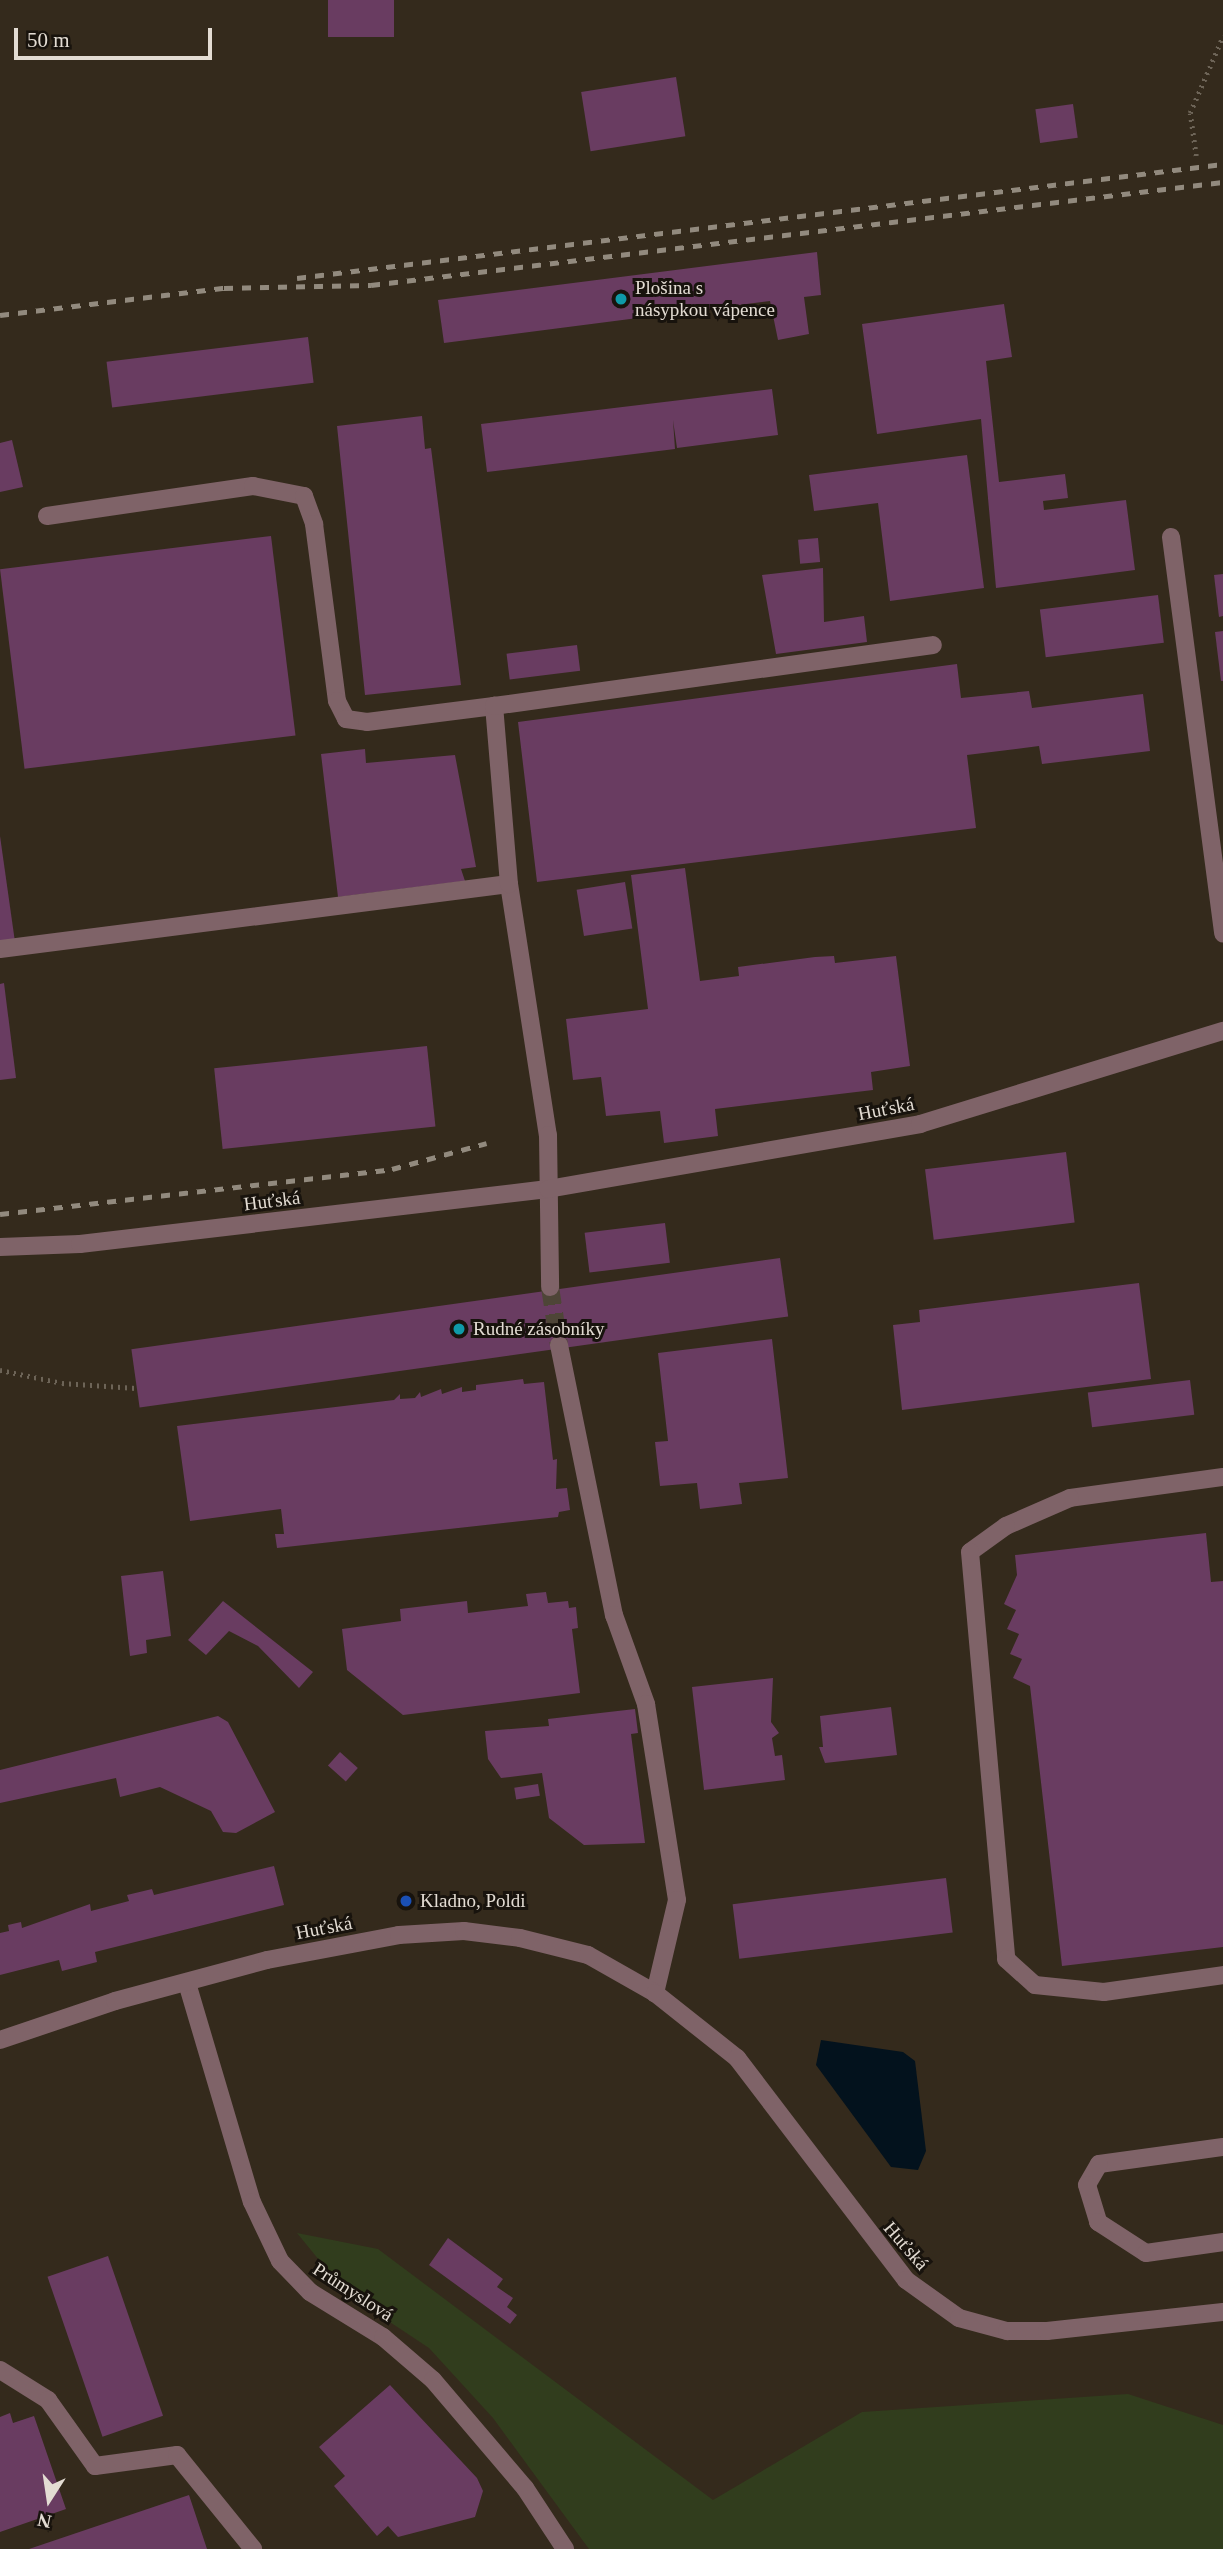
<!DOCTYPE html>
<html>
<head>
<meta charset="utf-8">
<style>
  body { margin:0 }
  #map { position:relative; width:1223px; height:2549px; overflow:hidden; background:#342a1c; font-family:Georgia,serif }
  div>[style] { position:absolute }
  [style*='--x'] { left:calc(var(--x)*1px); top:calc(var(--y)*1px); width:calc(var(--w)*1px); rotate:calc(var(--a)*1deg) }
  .green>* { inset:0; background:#313d1d }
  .water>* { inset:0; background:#03121d }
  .building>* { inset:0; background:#693c61; transform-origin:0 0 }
  .minor-tunnel>* { height:18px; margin-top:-9px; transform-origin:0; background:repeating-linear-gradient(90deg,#4e4537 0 18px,transparent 0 27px) }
  .path>* { height:4.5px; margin-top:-2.25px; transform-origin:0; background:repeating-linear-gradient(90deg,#6d6457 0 2px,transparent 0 7px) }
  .minor>* { height:18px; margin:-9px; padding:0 9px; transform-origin:9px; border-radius:9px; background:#7f6368 }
  .rail>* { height:5px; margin-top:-2.5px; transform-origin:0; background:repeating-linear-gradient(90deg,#928a7e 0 9px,transparent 0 18px) }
  .dots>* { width:19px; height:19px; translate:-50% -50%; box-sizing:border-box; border:4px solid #18130d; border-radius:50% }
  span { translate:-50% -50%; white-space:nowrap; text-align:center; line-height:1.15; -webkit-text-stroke:6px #18130d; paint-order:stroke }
  .poi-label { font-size:19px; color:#e3dcd3 }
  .left { translate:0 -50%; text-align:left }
  .street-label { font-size:19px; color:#e3dcd3 }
  .north { position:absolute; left:14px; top:2465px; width:70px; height:70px; -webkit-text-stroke:5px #18130d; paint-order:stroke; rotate:192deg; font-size:19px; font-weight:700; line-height:28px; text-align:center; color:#e3dcd3 }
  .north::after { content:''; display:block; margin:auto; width:24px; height:32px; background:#e3dcd3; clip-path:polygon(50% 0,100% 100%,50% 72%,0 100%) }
  .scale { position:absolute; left:14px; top:28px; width:198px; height:32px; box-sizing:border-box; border:4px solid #e3dcd3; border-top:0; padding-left:9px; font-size:21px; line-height:24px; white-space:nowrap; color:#e3dcd3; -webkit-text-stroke:5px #18130d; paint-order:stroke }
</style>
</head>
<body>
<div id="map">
  <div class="green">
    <div style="clip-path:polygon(297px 2233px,378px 2249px,713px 2500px,862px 2412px,1128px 2394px,1223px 2425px,1223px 2549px,589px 2549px,493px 2418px,429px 2348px,346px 2293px)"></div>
  </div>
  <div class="water">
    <div style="clip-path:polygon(821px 2040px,903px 2052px,915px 2061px,926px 2151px,918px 2170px,891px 2167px,816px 2065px)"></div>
  </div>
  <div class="building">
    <div style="left:328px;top:0;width:66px;height:37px"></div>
    <div style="left:676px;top:77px;width:60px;height:96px;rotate:81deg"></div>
    <div style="left:1073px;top:104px;width:34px;height:38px;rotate:82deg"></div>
    <div style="clip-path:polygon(817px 252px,821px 295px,804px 297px,809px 334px,778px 340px,770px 301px,444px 343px,438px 300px)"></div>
    <div style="clip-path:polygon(1004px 304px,1012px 357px,986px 361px,999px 482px,1065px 474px,1068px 498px,1043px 501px,1044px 510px,1126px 500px,1135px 570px,996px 588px,981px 419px,877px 434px,862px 324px)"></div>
    <div style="left:308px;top:337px;width:46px;height:203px;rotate:83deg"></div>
    <div style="clip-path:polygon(772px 389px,778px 435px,677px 448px,673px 420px,675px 449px,487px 472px,481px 424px)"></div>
    <div style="clip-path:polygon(422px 416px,425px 449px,431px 448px,461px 685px,365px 695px,337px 426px)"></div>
    <div style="clip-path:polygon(12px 440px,23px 487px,0 492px,0 443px)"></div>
    <div style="clip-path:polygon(967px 455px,984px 588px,890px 601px,878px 503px,814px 511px,809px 475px)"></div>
    <div style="left:271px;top:536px;width:201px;height:273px;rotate:83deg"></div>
    <div style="left:818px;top:538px;width:24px;height:20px;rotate:85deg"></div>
    <div style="clip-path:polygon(823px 568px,824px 622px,864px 616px,867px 642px,776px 654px,762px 575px)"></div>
    <div style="clip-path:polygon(1223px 574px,1223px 616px,1219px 617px,1214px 575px)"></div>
    <div style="left:1158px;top:595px;width:48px;height:119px;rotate:83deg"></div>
    <div style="clip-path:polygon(1223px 631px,1223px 681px,1221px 681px,1215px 632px)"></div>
    <div style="left:577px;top:645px;width:26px;height:71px;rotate:83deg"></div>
    <div style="clip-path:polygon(957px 664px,961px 698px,1029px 691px,1032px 708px,1143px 694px,1150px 751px,1042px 764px,1039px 746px,967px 755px,976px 828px,537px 882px,518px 722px)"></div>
    <div style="clip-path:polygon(365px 749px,366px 763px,455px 755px,476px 867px,461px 869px,465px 881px,338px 897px,321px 754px)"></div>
    <div style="clip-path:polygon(0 836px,15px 942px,0 944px)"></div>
    <div style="clip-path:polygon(685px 868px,700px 981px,739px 976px,738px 967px,815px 957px,834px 956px,835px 963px,896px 956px,910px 1066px,871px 1072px,873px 1090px,715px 1109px,718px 1136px,664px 1143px,660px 1111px,606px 1116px,601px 1077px,573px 1080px,566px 1019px,648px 1009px,631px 875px)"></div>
    <div style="left:625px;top:882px;width:47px;height:49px;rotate:81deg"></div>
    <div style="clip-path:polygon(4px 983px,16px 1078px,0 1080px,0 984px)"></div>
    <div style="left:427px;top:1046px;width:81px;height:214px;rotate:84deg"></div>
    <div style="left:1066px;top:1152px;width:71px;height:142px;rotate:83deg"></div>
    <div style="left:665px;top:1223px;width:40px;height:81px;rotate:83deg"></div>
    <div style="left:780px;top:1258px;width:59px;height:655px;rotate:82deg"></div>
    <div style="clip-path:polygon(1139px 1283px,1151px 1379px,902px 1410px,893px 1325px,920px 1322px,919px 1310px)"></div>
    <div style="clip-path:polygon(772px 1339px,788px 1478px,739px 1483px,742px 1504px,700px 1509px,697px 1483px,660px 1486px,655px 1442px,668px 1441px,658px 1353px)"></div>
    <div style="clip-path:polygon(523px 1379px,524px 1384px,544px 1382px,553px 1460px,557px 1459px,556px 1489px,567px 1488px,570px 1510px,559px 1512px,558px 1517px,277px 1548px,275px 1534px,284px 1534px,281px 1509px,190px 1521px,177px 1426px,394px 1400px,400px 1394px,400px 1399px,415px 1398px,420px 1392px,421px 1397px,441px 1389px,442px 1394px,462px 1387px,462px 1392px,476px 1390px,476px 1385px)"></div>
    <div style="left:1190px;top:1380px;width:35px;height:103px;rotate:83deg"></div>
    <div style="clip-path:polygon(1206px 1533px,1211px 1582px,1223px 1581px,1223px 1947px,1062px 1966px,1030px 1686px,1013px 1678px,1022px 1659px,1010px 1654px,1019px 1634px,1007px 1629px,1016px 1610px,1004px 1604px,1017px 1575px,1015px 1555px)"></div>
    <div style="clip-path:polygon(163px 1571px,171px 1636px,146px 1640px,147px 1653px,130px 1656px,121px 1576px)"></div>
    <div style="clip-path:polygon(546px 1592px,548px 1603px,568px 1601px,569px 1608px,576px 1607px,578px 1628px,572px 1629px,580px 1693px,403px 1715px,347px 1670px,342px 1629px,401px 1621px,400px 1609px,467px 1601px,468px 1613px,528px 1606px,526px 1594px)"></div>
    <div style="clip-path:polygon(223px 1601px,313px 1672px,299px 1688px,258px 1646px,229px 1631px,206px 1655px,188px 1640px)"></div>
    <div style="clip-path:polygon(773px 1678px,771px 1722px,779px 1733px,772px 1738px,775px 1756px,782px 1755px,785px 1780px,704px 1790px,692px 1687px)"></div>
    <div style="clip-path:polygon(891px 1707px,897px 1755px,825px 1763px,819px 1747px,823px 1747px,820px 1716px)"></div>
    <div style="clip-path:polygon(635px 1709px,638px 1733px,631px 1734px,645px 1843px,584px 1845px,549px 1818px,542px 1773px,501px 1778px,488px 1759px,485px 1731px,549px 1726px,548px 1719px)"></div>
    <div style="clip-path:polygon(218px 1716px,228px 1722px,275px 1812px,236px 1833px,223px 1832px,211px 1811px,160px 1787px,120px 1797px,116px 1778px,0 1803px,0 1770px)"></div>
    <div style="left:340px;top:1752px;width:24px;height:18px;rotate:42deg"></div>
    <div style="left:538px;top:1784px;width:12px;height:24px;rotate:81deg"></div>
    <div style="clip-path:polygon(274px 1866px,284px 1905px,95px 1952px,97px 1962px,62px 1971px,59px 1960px,0 1975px,0 1933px,9px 1931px,8px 1925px,21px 1922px,22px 1928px,90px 1904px,91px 1911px,129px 1901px,127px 1895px,152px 1889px,154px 1895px)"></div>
    <div style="left:946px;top:1878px;width:55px;height:215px;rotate:83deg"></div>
    <div style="clip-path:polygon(448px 2238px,503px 2279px,497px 2287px,513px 2298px,507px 2307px,517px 2315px,510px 2324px,429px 2265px)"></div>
    <div style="left:108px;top:2256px;width:169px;height:64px;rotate:71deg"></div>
    <div style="clip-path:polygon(390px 2385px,477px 2478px,483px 2491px,475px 2517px,398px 2537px,388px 2526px,377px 2536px,334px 2486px,345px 2476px,319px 2447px)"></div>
    <div style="clip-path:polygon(10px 2413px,13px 2423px,34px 2416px,66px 2509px,0 2532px,0 2417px)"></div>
    <div style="clip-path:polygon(189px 2495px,207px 2549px,29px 2549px)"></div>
  </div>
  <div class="minor-tunnel">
    <div style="--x:550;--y:1287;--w:59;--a:81.2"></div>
  </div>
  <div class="path">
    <div style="--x:1196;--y:156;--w:43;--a:-97.9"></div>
    <div style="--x:1190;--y:113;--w:84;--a:-66.8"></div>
    <div style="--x:0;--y:1370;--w:63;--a:11.8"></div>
    <div style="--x:62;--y:1383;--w:74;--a:3.9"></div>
  </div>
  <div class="minor">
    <div style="--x:47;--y:516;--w:208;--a:-8.3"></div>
    <div style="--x:253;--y:486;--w:52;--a:11.1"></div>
    <div style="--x:304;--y:496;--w:30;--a:70"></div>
    <div style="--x:314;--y:524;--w:178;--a:82.6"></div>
    <div style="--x:337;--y:701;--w:20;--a:63"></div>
    <div style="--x:346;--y:719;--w:21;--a:8"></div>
    <div style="--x:367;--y:722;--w:128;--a:-7.2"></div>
    <div style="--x:1171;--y:537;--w:400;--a:82.5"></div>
    <div style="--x:509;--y:884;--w:254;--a:81.2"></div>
    <div style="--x:548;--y:1135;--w:152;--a:89.2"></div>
    <div style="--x:0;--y:949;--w:513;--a:-7.28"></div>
    <div style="--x:509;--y:884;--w:179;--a:-94.8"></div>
    <div style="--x:494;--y:706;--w:443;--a:-7.9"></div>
    <div style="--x:0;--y:1247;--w:80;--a:-2.1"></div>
    <div style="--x:80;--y:1244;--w:471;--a:-6.7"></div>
    <div style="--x:548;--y:1189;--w:378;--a:-9.9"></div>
    <div style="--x:920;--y:1124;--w:317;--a:-17.1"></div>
    <div style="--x:559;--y:1345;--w:276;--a:78.5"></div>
    <div style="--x:614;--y:1615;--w:95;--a:70.2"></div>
    <div style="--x:646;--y:1704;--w:198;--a:81"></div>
    <div style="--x:677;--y:1900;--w:96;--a:103.3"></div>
    <div style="--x:1223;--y:1477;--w:154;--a:172.2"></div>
    <div style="--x:1070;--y:1498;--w:70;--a:156.4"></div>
    <div style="--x:1006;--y:1526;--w:44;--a:144.2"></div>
    <div style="--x:970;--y:1552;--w:409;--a:84.9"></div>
    <div style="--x:1006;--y:1959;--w:39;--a:42"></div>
    <div style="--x:1035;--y:1985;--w:69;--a:5.8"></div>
    <div style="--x:1104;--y:1992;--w:120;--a:-8.1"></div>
    <div style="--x:187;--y:1983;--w:228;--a:73.5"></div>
    <div style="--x:252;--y:2202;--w:65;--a:64.6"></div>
    <div style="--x:280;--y:2261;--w:43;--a:45.9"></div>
    <div style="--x:310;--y:2292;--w:86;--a:31.7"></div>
    <div style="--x:383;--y:2337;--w:66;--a:40.7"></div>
    <div style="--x:433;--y:2380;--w:142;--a:49.6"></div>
    <div style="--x:525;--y:2488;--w:73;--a:56.7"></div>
    <div style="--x:0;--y:2040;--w:121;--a:-18.7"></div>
    <div style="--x:115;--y:2001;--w:157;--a:-15.1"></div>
    <div style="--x:267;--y:1960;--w:134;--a:-10.7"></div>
    <div style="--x:399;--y:1935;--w:65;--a:-3.5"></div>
    <div style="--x:464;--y:1931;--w:56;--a:7.1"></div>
    <div style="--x:520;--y:1938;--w:70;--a:14"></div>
    <div style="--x:588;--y:1955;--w:77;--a:29.6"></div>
    <div style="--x:655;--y:1993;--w:105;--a:38.4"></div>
    <div style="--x:737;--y:2058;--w:279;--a:52.7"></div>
    <div style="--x:906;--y:2280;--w:65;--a:35.6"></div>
    <div style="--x:959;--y:2318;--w:50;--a:15.2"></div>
    <div style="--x:1007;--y:2331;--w:40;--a:0"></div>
    <div style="--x:1047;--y:2331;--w:177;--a:-6.2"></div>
    <div style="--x:1223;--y:2147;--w:125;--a:172.2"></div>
    <div style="--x:1099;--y:2164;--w:24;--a:120"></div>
    <div style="--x:1087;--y:2185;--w:39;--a:73"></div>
    <div style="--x:1098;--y:2222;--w:57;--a:32.9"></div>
    <div style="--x:1146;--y:2253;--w:78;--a:-8.1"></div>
    <div style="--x:0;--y:2370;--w:57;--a:32"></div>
    <div style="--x:48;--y:2400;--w:81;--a:54.5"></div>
    <div style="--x:95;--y:2466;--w:83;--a:-7.6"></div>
    <div style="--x:177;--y:2455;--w:121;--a:51"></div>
  </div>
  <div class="rail">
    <div style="--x:297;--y:278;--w:933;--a:-7.02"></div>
    <div style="--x:0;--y:315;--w:226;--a:-6.9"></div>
    <div style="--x:224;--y:288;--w:147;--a:-1.2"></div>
    <div style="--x:371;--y:285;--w:858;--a:-6.89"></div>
    <div style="--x:0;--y:1214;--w:395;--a:-6.5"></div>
    <div style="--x:392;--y:1169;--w:98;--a:-15.3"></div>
  </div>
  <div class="dots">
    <div style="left:621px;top:299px;background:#0f9aa8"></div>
    <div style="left:459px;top:1329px;background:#0f9aa8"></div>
    <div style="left:406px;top:1901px;background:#1a4fb4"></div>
  </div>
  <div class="poi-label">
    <span class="left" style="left:635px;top:299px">Plošina s<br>násypkou vápence</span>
    <span class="left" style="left:473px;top:1329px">Rudné zásobníky</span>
    <span class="left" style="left:420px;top:1901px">Kladno, Poldi</span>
  </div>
  <div class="street-label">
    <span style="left:886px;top:1109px;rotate:-11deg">Huťská</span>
    <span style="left:272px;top:1201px;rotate:-7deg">Huťská</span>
    <span style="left:324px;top:1928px;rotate:-11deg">Huťská</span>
    <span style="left:906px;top:2246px;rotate:49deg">Huťská</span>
    <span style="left:353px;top:2292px;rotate:33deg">Průmyslová</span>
  </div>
  <div class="north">N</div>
  <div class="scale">50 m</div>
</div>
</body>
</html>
